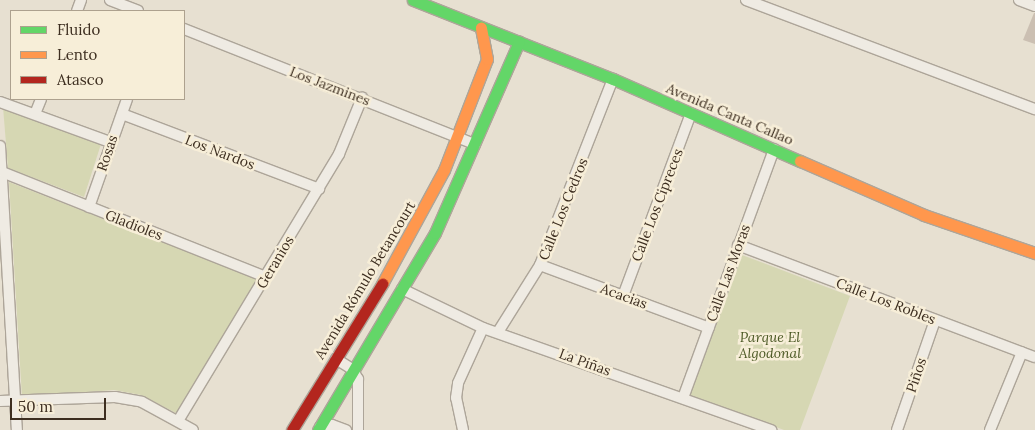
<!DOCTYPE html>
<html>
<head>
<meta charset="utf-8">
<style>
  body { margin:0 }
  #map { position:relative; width:1035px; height:430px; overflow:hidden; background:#e7e0d1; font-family:Lora,serif }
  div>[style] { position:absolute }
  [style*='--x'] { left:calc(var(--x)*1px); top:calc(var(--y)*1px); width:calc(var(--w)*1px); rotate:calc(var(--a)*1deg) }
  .green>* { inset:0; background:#d6d7b3 }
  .building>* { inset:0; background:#cbbfb2 }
  .roads { filter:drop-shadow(1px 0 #ada599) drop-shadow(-1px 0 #ada599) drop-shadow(0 1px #ada599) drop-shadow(0 -1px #ada599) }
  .street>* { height:10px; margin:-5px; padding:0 5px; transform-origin:5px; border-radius:5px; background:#efebe3 }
  .fast>* { height:11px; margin:-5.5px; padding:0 5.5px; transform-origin:5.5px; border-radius:5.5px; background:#63d668 }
  .slow>* { height:11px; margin:-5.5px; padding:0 5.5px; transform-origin:5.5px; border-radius:5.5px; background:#ff974d }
  .jam>* { height:11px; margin:-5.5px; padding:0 5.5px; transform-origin:5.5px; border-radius:5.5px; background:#b3261e }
  span { translate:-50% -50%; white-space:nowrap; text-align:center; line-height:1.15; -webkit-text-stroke:5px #f7eed8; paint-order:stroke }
  .street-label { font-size:14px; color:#3d2e20 }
  .park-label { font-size:14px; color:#4d5a26; font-style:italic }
  .legend { position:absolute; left:10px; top:10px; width:175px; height:90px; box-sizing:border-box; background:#f7eed8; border:1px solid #ada18e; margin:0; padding:6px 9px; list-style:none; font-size:15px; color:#3d2e20 }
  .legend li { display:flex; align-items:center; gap:10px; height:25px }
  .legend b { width:25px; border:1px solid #ada18e }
  .scale { position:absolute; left:10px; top:398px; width:96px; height:22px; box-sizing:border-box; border:2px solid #3d2e20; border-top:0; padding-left:6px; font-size:15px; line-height:18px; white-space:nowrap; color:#3d2e20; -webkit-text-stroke:4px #f7eed8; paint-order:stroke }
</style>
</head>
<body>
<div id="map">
  <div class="green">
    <div style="clip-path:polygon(3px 107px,101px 144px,84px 197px,8px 168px)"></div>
    <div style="clip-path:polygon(9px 182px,257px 279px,176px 413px,141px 395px,114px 390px,22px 397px)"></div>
    <div style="clip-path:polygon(742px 255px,850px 296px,800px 430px,784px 430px,690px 395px)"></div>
  </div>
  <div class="building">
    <div style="clip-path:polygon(1034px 13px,1035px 13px,1035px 44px,1023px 40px)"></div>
  </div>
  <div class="roads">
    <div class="street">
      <div style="--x:110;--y:0;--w:30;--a:21"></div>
      <div style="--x:746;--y:0;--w:309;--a:20.7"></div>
      <div style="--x:1019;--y:0;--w:17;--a:21"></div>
      <div style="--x:77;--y:11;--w:12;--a:-70"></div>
      <div style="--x:184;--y:29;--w:313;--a:21.6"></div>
      <div style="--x:0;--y:102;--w:117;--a:20"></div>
      <div style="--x:35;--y:114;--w:16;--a:-68"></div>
      <div style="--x:122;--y:114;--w:211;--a:20.8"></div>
      <div style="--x:0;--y:146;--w:285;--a:86.6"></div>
      <div style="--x:2;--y:172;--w:284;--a:21.7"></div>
      <div style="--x:89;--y:207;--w:114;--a:-70.6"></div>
      <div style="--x:738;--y:245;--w:317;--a:20.7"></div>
      <div style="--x:540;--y:265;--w:180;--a:20.4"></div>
      <div style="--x:402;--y:289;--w:90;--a:25.7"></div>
      <div style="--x:483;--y:328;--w:306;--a:19.5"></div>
      <div style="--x:623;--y:296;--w:195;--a:-69.6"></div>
      <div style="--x:498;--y:332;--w:79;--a:-57.9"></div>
      <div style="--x:540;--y:265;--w:200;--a:-68.6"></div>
      <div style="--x:336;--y:359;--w:19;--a:32"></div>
      <div style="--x:352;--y:369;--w:12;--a:59"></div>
      <div style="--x:358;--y:379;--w:51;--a:90"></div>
      <div style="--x:683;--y:398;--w:265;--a:-69.9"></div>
      <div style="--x:0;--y:401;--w:115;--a:-2"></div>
      <div style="--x:115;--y:397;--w:27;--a:10"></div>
      <div style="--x:142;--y:402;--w:58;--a:28.8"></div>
      <div style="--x:178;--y:421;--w:312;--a:-58.9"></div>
      <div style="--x:339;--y:154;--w:61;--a:-67.7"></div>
      <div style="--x:320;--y:427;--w:12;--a:-9"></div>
      <div style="--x:332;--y:425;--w:15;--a:20"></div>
      <div style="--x:463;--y:430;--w:33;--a:-102"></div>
      <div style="--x:456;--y:398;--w:15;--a:-82"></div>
      <div style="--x:458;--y:383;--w:60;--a:-65.6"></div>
      <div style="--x:897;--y:430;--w:116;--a:-70.9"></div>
      <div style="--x:990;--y:430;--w:84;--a:-67.7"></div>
    </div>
    <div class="fast">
      <div style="--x:413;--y:0;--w:215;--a:21.6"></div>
      <div style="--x:613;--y:79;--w:204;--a:23.7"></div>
      <div style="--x:318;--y:430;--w:229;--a:-59.3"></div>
      <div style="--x:435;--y:233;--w:209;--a:-66.3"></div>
    </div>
    <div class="slow">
      <div style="--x:800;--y:161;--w:135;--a:23.5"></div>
      <div style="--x:924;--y:215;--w:117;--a:18.9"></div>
      <div style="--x:382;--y:284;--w:130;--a:-61.5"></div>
      <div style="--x:444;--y:170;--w:119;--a:-68.8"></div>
      <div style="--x:487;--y:59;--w:32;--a:-101"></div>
    </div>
    <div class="jam">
      <div style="--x:292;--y:430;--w:172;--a:-58.3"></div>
    </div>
  </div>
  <div class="street-label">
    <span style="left:330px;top:86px;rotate:21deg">Los Jazmines</span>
    <span style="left:730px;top:114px;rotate:23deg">Avenida Canta Callao</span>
    <span style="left:220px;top:152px;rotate:21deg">Los Nardos</span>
    <span style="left:107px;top:153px;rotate:-71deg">Rosas</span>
    <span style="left:657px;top:205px;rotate:-69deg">Calle Los Cipreces</span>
    <span style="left:563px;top:209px;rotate:-68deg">Calle Los Cedros</span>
    <span style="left:134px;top:225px;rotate:21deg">Gladioles</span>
    <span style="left:275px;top:262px;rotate:-59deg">Geranios</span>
    <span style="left:728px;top:273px;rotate:-70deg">Calle Las Moras</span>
    <span style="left:365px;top:280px;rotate:-59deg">Avenida Rómulo Betancourt</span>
    <span style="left:624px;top:296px;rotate:20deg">Acacias</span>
    <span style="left:886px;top:301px;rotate:21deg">Calle Los Robles</span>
    <span style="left:585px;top:362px;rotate:20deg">La Piñas</span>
    <span style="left:916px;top:375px;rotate:-71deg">Piños</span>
  </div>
  <div class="park-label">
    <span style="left:770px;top:345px">Parque El<br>Algodonal</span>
  </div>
  <ul class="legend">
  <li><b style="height:6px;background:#63d668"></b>Fluido</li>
  <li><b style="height:6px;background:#ff974d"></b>Lento</li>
  <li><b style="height:6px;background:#b3261e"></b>Atasco</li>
  </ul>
  <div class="scale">50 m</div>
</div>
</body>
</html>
